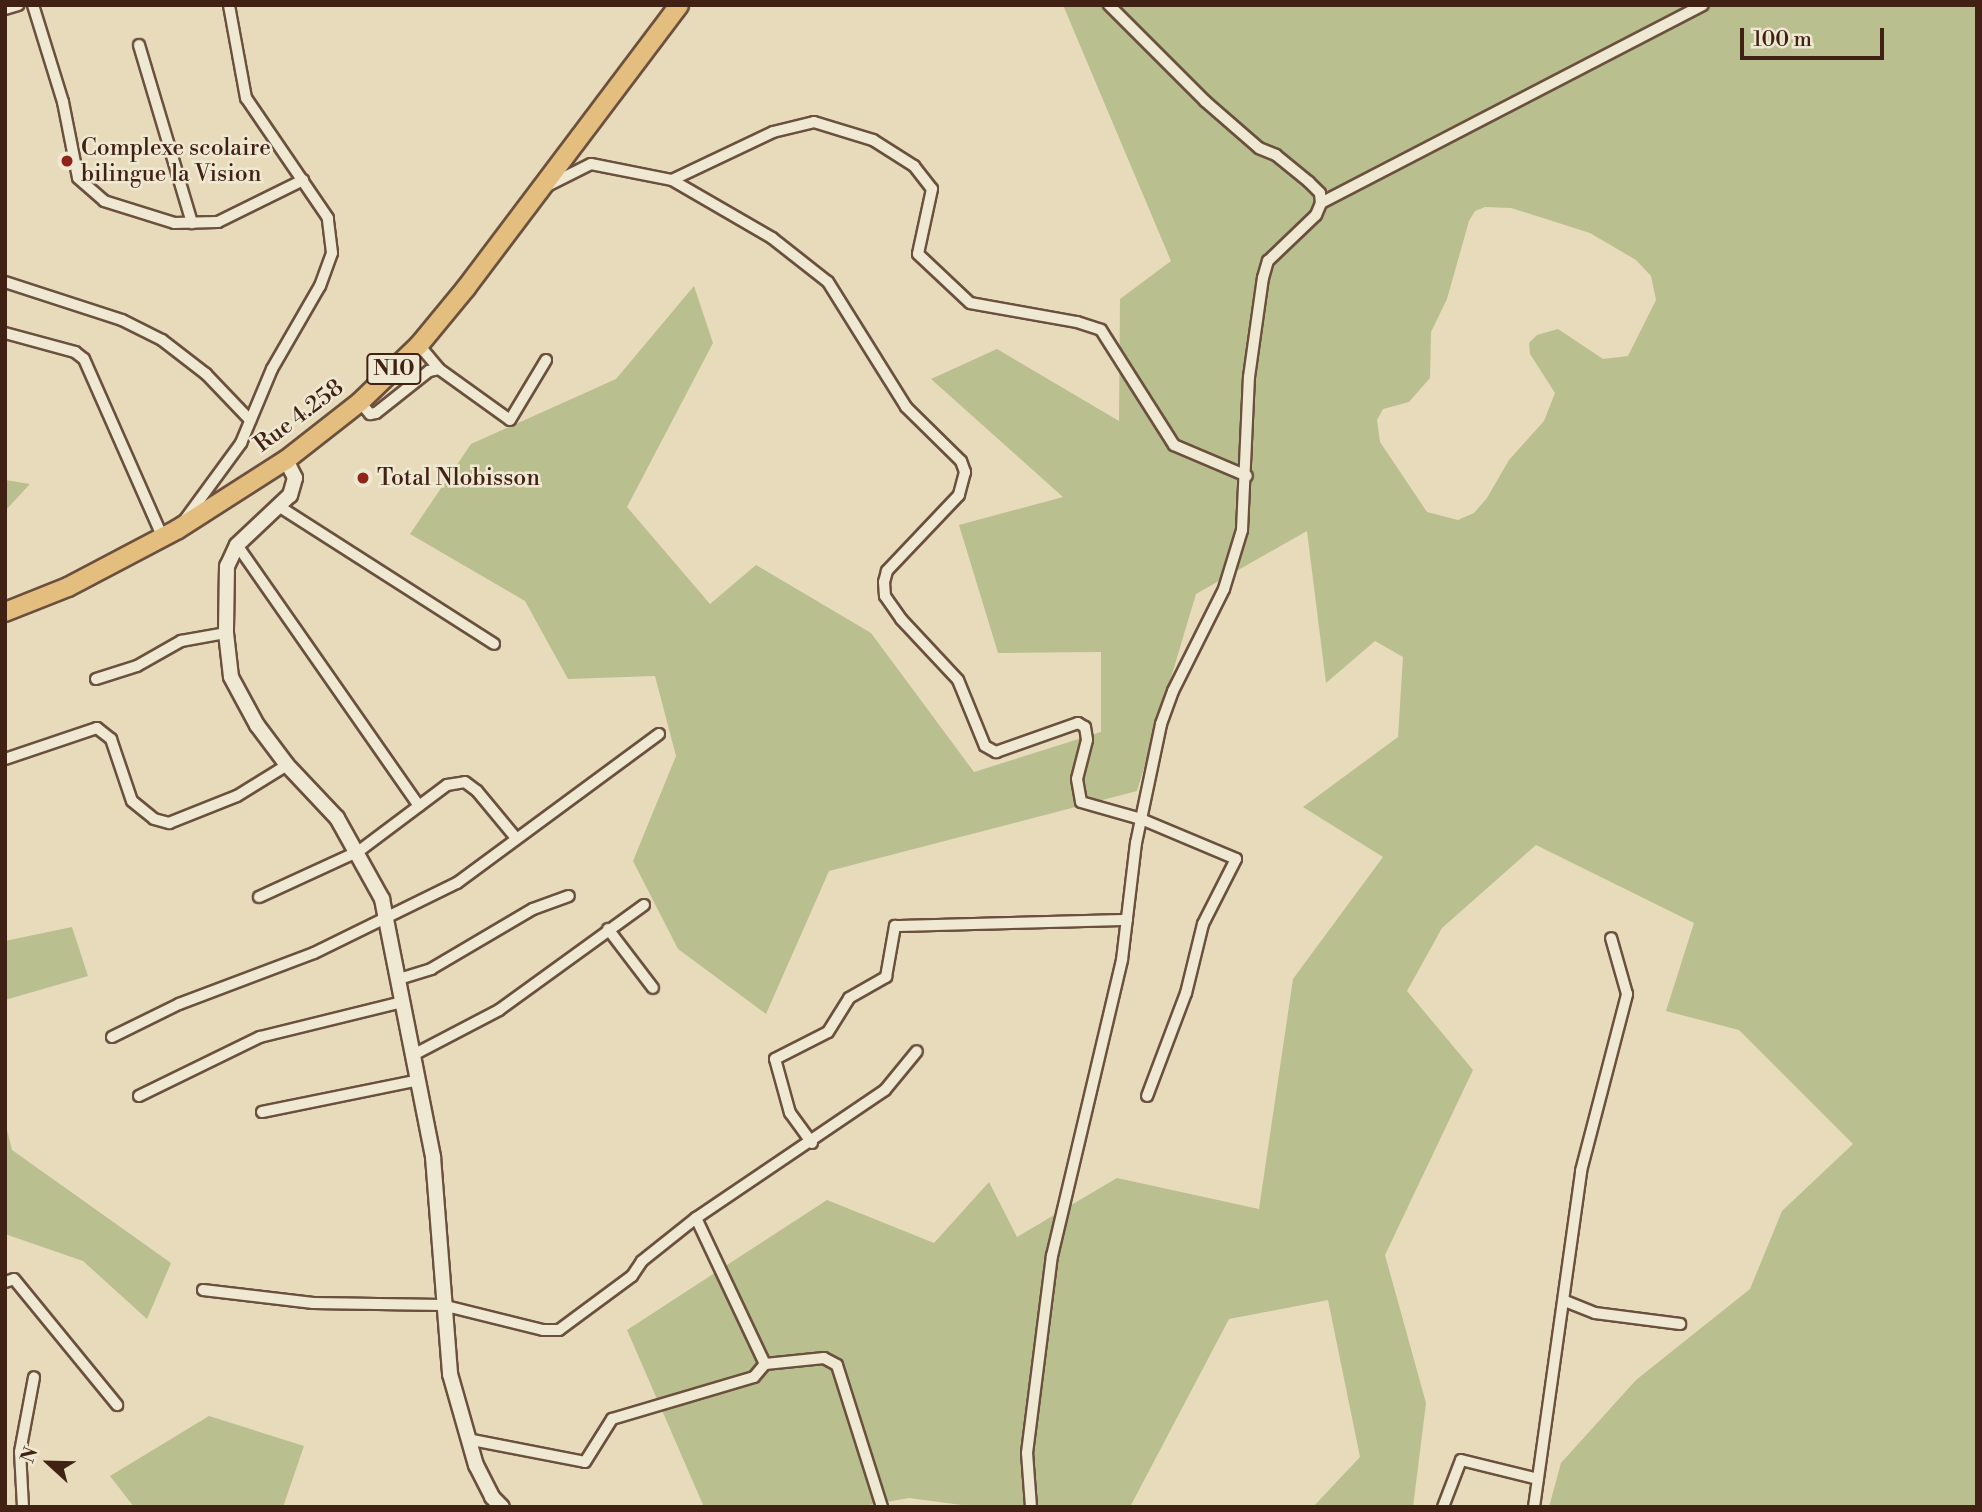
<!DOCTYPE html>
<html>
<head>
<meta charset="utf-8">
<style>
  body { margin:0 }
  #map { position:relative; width:1982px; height:1512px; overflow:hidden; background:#e7dbbb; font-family:"Libre Bodoni",serif }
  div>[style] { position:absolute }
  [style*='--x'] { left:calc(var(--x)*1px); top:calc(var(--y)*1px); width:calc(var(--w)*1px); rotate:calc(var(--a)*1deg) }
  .green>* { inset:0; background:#b9bf8e }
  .roads { filter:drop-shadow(2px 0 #6b503e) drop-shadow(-2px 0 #6b503e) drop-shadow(0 2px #6b503e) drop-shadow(0 -2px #6b503e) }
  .street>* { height:10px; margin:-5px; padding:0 5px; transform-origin:5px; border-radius:5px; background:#efe8d3 }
  .secondary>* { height:14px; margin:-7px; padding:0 7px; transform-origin:7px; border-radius:7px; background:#efe8d3 }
  .highway>* { height:18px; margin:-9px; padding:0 9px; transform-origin:9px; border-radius:9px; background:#e4be7e }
  .dots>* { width:19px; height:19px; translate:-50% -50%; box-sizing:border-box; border:4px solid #efe8d3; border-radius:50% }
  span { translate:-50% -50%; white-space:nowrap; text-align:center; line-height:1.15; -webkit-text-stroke:5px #efe8d3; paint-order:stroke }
  .shield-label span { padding:2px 5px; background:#efe8d3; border:2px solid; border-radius:5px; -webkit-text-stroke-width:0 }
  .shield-label { font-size:21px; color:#422115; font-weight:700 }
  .poi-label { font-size:23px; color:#422115 }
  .left { translate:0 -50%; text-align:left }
  .street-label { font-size:23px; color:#422115 }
  .frame { position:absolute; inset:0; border:7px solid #422115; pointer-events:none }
  .north { position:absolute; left:14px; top:1428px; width:70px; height:70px; -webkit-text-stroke:5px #efe8d3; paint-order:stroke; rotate:292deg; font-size:19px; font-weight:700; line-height:28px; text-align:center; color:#422115 }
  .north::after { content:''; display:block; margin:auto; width:24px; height:32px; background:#422115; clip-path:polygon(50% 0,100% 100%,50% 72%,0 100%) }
  .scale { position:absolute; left:1740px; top:28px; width:144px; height:32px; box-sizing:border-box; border:4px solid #422115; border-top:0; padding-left:9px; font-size:21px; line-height:24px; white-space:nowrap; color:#422115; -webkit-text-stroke:5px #efe8d3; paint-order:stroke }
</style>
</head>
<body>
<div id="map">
  <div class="green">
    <div style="clip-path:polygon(evenodd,1063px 5px,1977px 5px,1977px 1507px,1549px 1507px,1561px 1463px,1636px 1380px,1750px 1289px,1782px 1211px,1853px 1144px,1739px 1030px,1666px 1011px,1694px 923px,1536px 845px,1442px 928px,1407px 991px,1473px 1070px,1385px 1255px,1426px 1403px,1413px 1507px,1313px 1507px,1360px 1457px,1328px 1300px,1229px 1319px,1130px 1507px,977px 1507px,909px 1498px,857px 1507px,704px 1507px,627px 1330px,827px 1200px,934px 1243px,989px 1182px,1017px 1237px,1117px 1178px,1259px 1209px,1293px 979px,1383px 857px,1303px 807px,1398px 737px,1403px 657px,1375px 641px,1326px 683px,1307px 531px,1196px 594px,1137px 791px,829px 871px,766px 1014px,678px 949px,633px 861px,676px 756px,655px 676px,568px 679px,525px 601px,410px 534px,471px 444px,616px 379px,694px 286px,713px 343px,627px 507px,710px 604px,756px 565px,871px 633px,974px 772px,1101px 732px,1101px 652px,998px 653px,959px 525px,1063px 497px,931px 379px,997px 349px,1119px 421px,1120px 299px,1171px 261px,1063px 5px,1485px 207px,1511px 208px,1590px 233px,1636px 260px,1651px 276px,1656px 300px,1628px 356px,1603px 359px,1558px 329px,1537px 335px,1529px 343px,1530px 354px,1555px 393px,1544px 421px,1509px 460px,1487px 498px,1474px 513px,1458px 520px,1427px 512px,1380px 442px,1377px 420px,1383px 409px,1409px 402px,1430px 378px,1431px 332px,1447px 299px,1469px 221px,1475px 211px,1485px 207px)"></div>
    <div style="clip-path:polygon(5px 480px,30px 484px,5px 511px)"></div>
    <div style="clip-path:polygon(72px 927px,88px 976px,5px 1000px,5px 941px)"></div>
    <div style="clip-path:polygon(5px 1122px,12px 1150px,171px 1263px,147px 1319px,83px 1261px,5px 1234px)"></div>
    <div style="clip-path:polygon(209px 1416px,304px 1446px,283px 1507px,134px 1507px,110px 1476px)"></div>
  </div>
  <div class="roads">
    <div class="street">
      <div style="--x:33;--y:5;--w:102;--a:72.8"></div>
      <div style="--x:63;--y:102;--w:77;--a:78.8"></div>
      <div style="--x:78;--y:178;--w:35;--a:41"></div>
      <div style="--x:104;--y:201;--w:73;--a:17.4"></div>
      <div style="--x:174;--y:223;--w:44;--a:-1.3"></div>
      <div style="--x:218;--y:222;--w:95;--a:-26.3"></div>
      <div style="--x:5;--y:9;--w:14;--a:-17"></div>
      <div style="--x:139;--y:45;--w:186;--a:73.4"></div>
      <div style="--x:672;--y:180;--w:112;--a:-25.4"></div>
      <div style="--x:773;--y:132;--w:42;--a:-13.7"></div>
      <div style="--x:814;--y:122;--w:62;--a:17"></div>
      <div style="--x:873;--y:140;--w:49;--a:32.4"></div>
      <div style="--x:914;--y:166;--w:29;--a:52"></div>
      <div style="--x:932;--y:189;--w:66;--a:102.2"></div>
      <div style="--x:918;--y:254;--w:71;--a:43.3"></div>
      <div style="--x:970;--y:303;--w:109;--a:10.1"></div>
      <div style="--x:1077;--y:322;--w:25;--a:18"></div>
      <div style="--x:1101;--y:330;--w:136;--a:57.6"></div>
      <div style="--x:1174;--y:445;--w:79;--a:23"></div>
      <div style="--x:547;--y:186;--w:49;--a:-26.6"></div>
      <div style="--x:591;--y:164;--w:83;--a:11.2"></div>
      <div style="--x:672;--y:180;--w:116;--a:30.1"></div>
      <div style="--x:772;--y:238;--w:71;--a:38.2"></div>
      <div style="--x:828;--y:282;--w:147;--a:58"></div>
      <div style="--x:906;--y:407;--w:77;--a:44.5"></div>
      <div style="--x:961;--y:461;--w:12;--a:70"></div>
      <div style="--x:965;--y:472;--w:24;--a:105"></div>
      <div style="--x:959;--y:495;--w:105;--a:133.5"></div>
      <div style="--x:887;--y:571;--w:11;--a:105"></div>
      <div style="--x:884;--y:582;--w:14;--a:86"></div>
      <div style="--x:885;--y:596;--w:28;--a:55"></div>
      <div style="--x:901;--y:619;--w:83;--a:46.9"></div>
      <div style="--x:958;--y:680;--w:71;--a:67.8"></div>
      <div style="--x:985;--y:746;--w:13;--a:29"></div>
      <div style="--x:996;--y:752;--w:87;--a:-19.5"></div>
      <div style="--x:1078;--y:723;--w:8;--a:30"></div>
      <div style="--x:1085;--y:727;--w:13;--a:81"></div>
      <div style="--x:1087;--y:740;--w:40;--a:104.4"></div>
      <div style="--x:1077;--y:779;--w:23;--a:80"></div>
      <div style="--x:1081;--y:802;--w:62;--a:15.8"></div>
      <div style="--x:1141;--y:819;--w:103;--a:22.8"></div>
      <div style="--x:1236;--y:859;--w:73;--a:116.9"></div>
      <div style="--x:1203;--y:924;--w:71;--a:103.8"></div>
      <div style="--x:1186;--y:993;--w:110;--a:110.7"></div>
      <div style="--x:1321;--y:203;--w:430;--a:-27.4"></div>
      <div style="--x:5;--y:282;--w:123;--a:18"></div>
      <div style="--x:122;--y:320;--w:45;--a:26.6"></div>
      <div style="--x:162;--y:340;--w:56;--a:37.7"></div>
      <div style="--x:206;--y:374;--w:64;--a:46.3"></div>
      <div style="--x:5;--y:333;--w:73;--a:15.2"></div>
      <div style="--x:75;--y:352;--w:11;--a:38"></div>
      <div style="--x:84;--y:359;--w:196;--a:66.2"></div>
      <div style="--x:419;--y:345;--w:31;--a:50"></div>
      <div style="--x:360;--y:402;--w:16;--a:50"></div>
      <div style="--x:370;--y:414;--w:6;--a:-9"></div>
      <div style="--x:376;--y:413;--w:68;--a:-38.4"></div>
      <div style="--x:429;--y:371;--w:10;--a:-11"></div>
      <div style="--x:439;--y:369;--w:87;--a:35.7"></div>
      <div style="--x:510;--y:420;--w:70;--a:-59"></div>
      <div style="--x:280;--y:507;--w:254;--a:32.6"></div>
      <div style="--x:184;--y:521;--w:97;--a:-53.8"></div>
      <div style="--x:241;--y:443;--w:80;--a:-67.3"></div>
      <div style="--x:272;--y:369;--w:96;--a:-60"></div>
      <div style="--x:320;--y:286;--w:35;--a:-70"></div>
      <div style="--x:332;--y:253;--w:35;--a:-97"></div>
      <div style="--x:328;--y:218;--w:145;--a:-124.3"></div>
      <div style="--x:246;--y:98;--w:95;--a:-100.4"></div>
      <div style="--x:237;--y:545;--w:318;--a:55.1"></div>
      <div style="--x:96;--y:679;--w:43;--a:-17.6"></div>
      <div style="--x:137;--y:666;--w:51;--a:-29.6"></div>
      <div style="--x:181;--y:641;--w:46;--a:-10.1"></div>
      <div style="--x:5;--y:759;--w:97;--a:-18.6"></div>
      <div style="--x:97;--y:728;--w:18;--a:38"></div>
      <div style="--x:111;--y:739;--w:65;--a:71.3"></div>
      <div style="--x:132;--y:801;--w:28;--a:39"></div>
      <div style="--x:154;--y:819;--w:16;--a:15"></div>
      <div style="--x:169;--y:823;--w:73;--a:-21.7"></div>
      <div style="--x:237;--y:796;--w:59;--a:-31.8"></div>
      <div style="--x:259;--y:897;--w:110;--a:-24.7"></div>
      <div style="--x:359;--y:851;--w:110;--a:-36.9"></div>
      <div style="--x:447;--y:785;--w:18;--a:-9"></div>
      <div style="--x:465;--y:782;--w:15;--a:37"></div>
      <div style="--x:477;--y:791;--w:61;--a:50.3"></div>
      <div style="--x:608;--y:929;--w:74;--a:52.7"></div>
      <div style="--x:399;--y:979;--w:34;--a:-17"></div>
      <div style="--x:431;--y:969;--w:118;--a:-30.5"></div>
      <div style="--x:533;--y:909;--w:38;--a:-20"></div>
      <div style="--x:112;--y:1037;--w:75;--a:-26.2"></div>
      <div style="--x:179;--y:1004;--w:144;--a:-20.7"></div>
      <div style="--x:314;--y:953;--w:159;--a:-26.1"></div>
      <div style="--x:457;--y:883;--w:251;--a:-36.4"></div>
      <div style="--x:415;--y:1054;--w:95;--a:-27.6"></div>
      <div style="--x:499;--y:1010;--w:179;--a:-35.9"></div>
      <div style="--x:139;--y:1096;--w:135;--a:-26"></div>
      <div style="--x:260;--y:1037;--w:147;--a:-13.8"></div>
      <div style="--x:262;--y:1112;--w:160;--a:-11.5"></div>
      <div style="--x:812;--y:1143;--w:37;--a:-126"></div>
      <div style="--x:790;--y:1113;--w:56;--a:-105.5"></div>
      <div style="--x:775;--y:1059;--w:59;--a:-27"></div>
      <div style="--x:828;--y:1032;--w:40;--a:-58"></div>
      <div style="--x:849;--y:998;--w:43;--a:-29.6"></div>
      <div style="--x:886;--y:977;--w:52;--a:-80"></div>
      <div style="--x:895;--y:926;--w:232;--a:-1.5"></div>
      <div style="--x:5;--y:1282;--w:9;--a:-18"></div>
      <div style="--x:14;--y:1279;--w:163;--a:50.7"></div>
      <div style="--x:203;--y:1290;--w:111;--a:6.7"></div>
      <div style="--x:313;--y:1303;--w:129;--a:0.9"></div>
      <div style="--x:442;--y:1305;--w:104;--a:13.9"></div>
      <div style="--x:543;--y:1330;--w:16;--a:0"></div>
      <div style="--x:559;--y:1330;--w:91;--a:-36.5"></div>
      <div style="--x:632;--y:1276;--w:18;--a:-56"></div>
      <div style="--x:642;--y:1261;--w:69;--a:-38.5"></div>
      <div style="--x:1565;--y:1301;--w:32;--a:22"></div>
      <div style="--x:1595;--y:1313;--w:86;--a:7.4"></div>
      <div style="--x:467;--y:1439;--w:120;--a:11"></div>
      <div style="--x:585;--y:1462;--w:51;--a:-57.9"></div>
      <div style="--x:612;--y:1419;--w:148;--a:-16.5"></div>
      <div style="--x:754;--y:1377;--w:17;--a:-50"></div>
      <div style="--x:23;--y:1507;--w:55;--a:-93.1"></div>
      <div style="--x:20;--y:1452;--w:76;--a:-79.4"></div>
      <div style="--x:882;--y:1507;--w:149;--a:-107.6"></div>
      <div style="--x:837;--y:1365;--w:15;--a:-152"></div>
      <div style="--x:824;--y:1358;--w:59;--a:174.2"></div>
      <div style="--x:765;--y:1364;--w:161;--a:-115.3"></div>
      <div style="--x:696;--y:1218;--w:228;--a:-34.1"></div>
      <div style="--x:885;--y:1090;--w:50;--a:-50.6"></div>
      <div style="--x:1031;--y:1507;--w:54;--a:-94.2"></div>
      <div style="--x:1027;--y:1453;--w:199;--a:-82.8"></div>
      <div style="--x:1052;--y:1256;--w:304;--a:-76.7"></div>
      <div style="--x:1122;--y:960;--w:118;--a:-83.2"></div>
      <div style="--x:1136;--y:843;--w:122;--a:-78.1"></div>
      <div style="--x:1161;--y:724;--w:35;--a:-70"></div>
      <div style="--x:1173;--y:691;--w:114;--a:-63.4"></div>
      <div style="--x:1224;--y:589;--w:62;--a:-73"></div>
      <div style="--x:1242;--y:530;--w:153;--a:-87.4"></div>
      <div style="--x:1249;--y:377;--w:100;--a:-82"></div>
      <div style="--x:1263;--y:278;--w:18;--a:-74"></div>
      <div style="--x:1268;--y:261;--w:66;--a:-43.8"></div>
      <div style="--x:1316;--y:215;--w:13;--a:-67"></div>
      <div style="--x:1321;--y:203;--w:10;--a:-96"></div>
      <div style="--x:1320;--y:193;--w:16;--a:-135"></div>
      <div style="--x:1309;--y:182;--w:43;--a:-140.7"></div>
      <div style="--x:1276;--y:155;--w:18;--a:-158"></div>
      <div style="--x:1259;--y:148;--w:72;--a:-139"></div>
      <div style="--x:1205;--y:101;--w:136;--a:-135"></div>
      <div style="--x:1443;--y:1507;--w:50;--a:-69"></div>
      <div style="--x:1461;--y:1460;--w:79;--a:13.9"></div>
      <div style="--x:1534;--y:1507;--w:339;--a:-82"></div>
      <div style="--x:1581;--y:1171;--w:183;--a:-75.4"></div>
      <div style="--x:1627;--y:994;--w:58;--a:-105.9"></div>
    </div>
    <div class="secondary">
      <div style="--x:286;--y:460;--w:20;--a:63"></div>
      <div style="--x:295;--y:478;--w:18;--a:106"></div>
      <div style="--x:290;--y:495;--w:73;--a:136.7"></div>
      <div style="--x:237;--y:545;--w:23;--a:115"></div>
      <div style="--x:227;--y:566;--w:67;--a:90.9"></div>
      <div style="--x:226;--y:633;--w:44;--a:83.5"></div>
      <div style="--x:231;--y:677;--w:55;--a:61.6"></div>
      <div style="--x:257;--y:725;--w:50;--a:53.1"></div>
      <div style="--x:287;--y:765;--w:73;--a:46.7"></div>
      <div style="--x:337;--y:818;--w:93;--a:60.9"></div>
      <div style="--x:382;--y:899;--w:263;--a:78.8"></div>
      <div style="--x:433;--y:1157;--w:218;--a:85.5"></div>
      <div style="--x:450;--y:1374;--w:95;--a:74.1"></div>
      <div style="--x:476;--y:1465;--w:36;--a:63"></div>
      <div style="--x:492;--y:1497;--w:14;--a:45"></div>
    </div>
    <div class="highway">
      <div style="--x:5;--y:612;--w:68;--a:-21.6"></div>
      <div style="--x:68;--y:587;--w:124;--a:-27.8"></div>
      <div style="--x:178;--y:529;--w:128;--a:-32.6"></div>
      <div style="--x:286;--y:460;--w:94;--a:-38.1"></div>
      <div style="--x:360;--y:402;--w:82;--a:-44"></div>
      <div style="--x:419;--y:345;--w:74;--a:-50.5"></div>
      <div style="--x:466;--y:288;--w:354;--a:-53"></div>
    </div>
  </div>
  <div class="dots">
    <div style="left:67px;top:161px;background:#8f2418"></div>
    <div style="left:363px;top:478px;background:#8f2418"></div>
  </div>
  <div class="shield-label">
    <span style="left:394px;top:369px">N10</span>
  </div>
  <div class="poi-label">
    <span class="left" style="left:81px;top:161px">Complexe scolaire<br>bilingue la Vision</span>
    <span class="left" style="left:377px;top:478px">Total Nlobisson</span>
  </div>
  <div class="street-label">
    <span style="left:299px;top:416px;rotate:-37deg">Rue 4.258</span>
  </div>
  <div class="frame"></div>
  <div class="north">N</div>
  <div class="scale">100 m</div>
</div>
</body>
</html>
